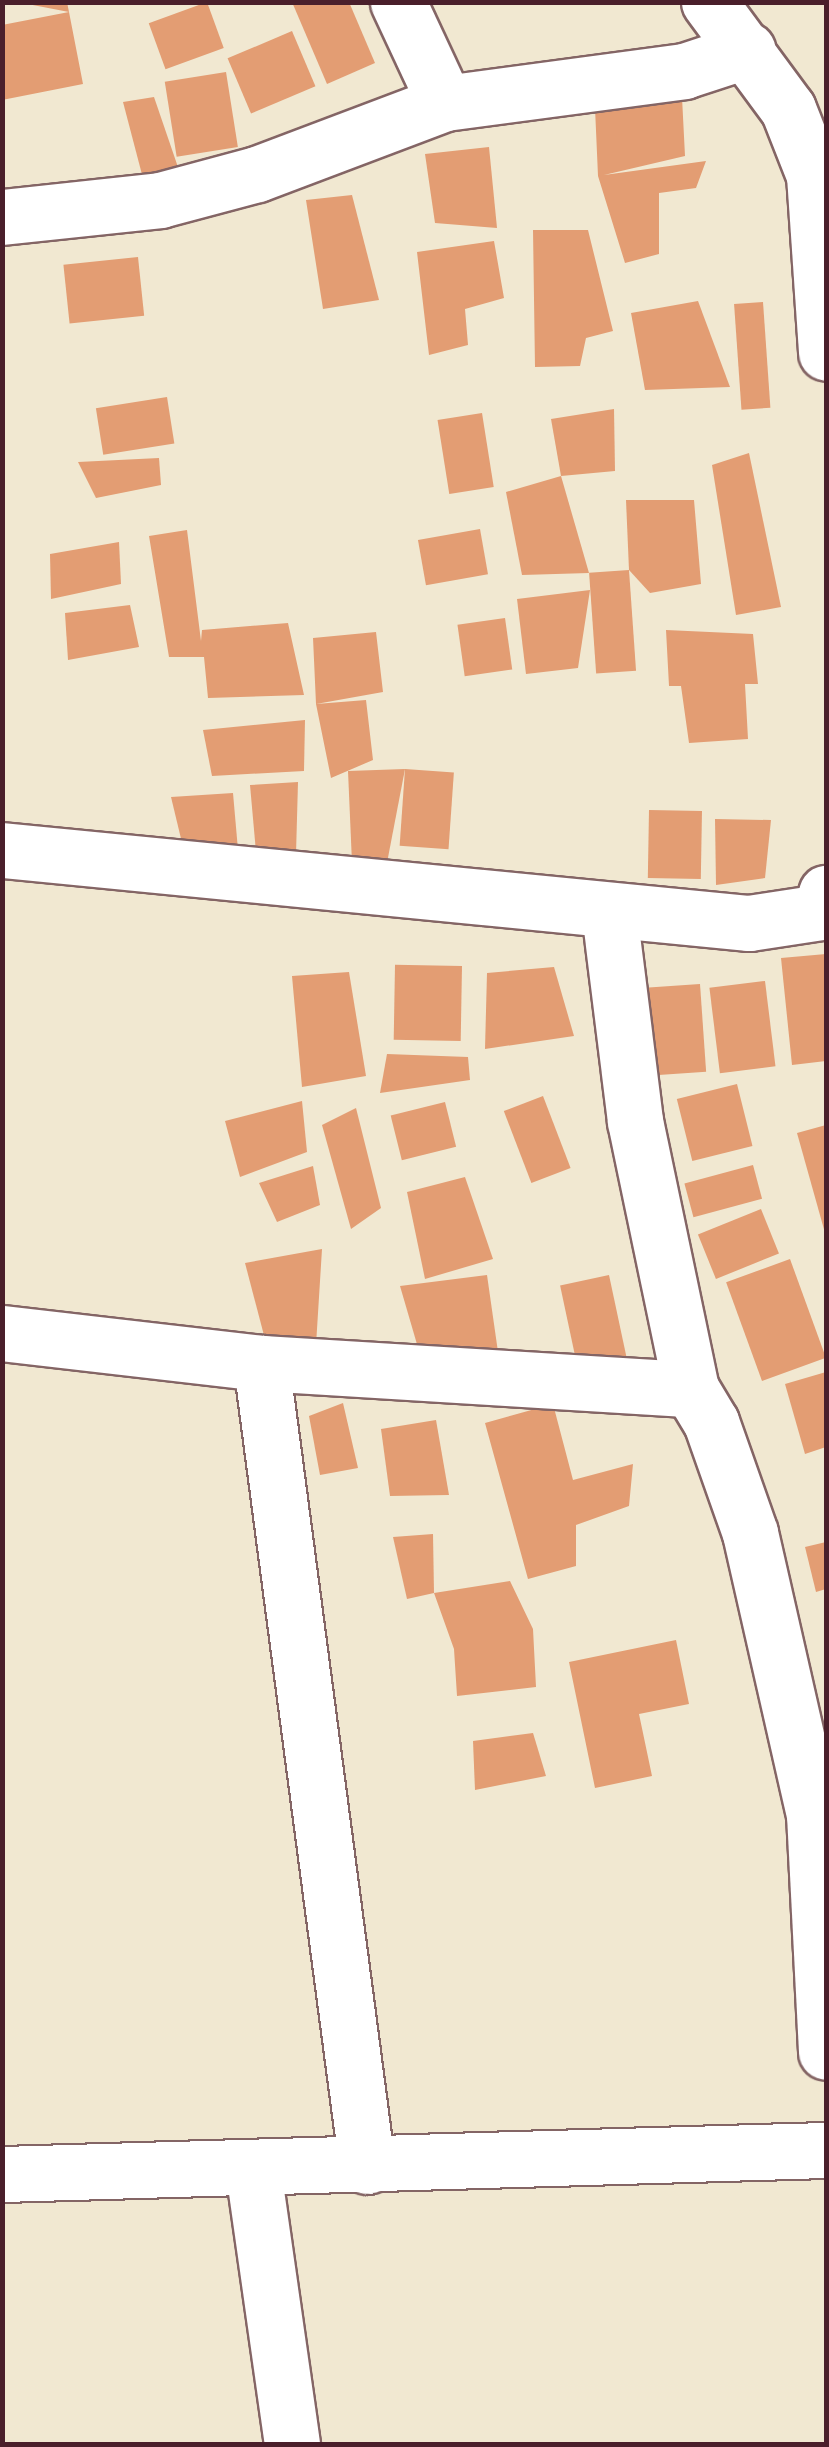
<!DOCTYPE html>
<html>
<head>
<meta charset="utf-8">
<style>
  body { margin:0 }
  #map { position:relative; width:829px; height:2447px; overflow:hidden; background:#f1e8d1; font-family:Dekko,sans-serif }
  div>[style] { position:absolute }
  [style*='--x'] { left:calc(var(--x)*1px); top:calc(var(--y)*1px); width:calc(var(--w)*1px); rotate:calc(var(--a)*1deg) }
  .building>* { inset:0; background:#e39d73; transform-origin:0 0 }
  .roads { filter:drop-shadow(2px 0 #846565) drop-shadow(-2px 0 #846565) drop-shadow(0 2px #846565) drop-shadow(0 -2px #846565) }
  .minor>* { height:55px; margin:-27.5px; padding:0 27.5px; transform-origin:27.5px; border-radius:27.5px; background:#fff }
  span { translate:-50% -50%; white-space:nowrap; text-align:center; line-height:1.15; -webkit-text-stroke:8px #f7f3e8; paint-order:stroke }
  .frame { position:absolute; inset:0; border:5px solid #4a1f2b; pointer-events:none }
</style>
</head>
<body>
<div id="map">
  <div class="building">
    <div style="clip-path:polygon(17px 2px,67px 2px,69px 12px,83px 84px,2px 100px,2px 25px,69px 12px)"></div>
    <div style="left:207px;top:2px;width:49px;height:62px;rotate:70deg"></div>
    <div style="clip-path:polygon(292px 2px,349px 2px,375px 63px,327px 84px)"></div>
    <div style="left:292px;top:31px;width:60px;height:70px;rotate:67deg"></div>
    <div style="left:226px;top:72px;width:76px;height:62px;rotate:81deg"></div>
    <div style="clip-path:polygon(154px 97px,181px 176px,145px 186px,123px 102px)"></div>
    <div style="clip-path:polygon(682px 97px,685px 156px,604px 175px,706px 161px,696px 188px,659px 193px,659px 254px,625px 263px,598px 176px,595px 108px)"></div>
    <div style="clip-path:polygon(489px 147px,497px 228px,435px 223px,425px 154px)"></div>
    <div style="clip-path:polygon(352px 195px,379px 300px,323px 309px,306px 200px)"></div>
    <div style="clip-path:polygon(533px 230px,588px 230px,613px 331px,586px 338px,580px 366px,535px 367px)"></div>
    <div style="clip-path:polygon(494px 241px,504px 298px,465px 309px,468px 345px,429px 355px,417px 252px)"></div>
    <div style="left:138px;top:257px;width:59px;height:75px;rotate:84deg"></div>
    <div style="clip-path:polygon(698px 301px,730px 387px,645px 390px,631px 313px)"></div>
    <div style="left:763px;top:302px;width:106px;height:29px;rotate:86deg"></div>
    <div style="left:167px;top:397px;width:47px;height:72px;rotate:81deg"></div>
    <div style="clip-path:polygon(614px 409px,615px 471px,561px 476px,551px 419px)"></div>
    <div style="left:482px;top:413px;width:75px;height:45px;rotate:81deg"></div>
    <div style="clip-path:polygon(749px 453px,781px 607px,736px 615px,712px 465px)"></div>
    <div style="clip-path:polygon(159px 458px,161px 485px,96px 498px,78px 462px)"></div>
    <div style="clip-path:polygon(561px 476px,589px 573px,522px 575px,506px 492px)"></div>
    <div style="clip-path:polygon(626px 500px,694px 500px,701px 584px,650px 593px,629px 570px)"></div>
    <div style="left:480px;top:529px;width:46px;height:63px;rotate:80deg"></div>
    <div style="clip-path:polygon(187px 530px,201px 641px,202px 630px,288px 623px,304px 695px,208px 698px,204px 657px,169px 657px,149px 536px)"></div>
    <div style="clip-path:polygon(119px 542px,121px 584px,51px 599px,50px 554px)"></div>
    <div style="left:629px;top:570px;width:101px;height:40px;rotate:86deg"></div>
    <div style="clip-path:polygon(590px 590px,578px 668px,526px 674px,517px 599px)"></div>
    <div style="clip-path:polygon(130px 605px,139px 647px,68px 660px,65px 613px)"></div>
    <div style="left:505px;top:618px;width:52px;height:48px;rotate:82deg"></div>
    <div style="clip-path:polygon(666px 630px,753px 634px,758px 684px,745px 684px,748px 739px,689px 743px,681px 686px,669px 686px)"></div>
    <div style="clip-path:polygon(376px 632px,383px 692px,316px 704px,366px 700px,373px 760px,331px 778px,316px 704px,313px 638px)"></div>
    <div style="clip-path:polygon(305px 720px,304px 771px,212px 776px,203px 730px)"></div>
    <div style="left:405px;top:769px;width:49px;height:77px;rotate:4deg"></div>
    <div style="clip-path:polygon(405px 769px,386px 868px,352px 863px,348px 771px)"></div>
    <div style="clip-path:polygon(298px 782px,296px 854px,256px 852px,250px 785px)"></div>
    <div style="clip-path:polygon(233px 793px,238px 850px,183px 847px,171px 797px)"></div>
    <div style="left:649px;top:810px;width:53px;height:68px;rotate:1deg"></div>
    <div style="clip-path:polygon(715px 819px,771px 820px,765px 878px,716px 885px)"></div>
    <div style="clip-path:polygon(826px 954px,826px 1061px,792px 1065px,781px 958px)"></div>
    <div style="left:462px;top:966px;width:75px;height:67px;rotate:91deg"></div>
    <div style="clip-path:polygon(554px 967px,574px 1036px,485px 1049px,487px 973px)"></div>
    <div style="clip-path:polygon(349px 972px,366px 1076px,302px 1087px,292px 976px)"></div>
    <div style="left:765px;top:981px;width:86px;height:56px;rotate:83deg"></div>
    <div style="left:700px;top:984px;width:88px;height:55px;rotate:86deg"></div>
    <div style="clip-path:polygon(387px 1054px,468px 1057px,470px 1080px,380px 1093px)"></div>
    <div style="left:737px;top:1084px;width:64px;height:62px;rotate:76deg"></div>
    <div style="left:543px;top:1096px;width:77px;height:42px;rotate:69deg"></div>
    <div style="clip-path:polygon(302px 1101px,307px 1152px,240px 1177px,225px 1121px)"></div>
    <div style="left:445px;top:1102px;width:46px;height:56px;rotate:76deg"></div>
    <div style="clip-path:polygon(356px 1108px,381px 1208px,351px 1229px,322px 1125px)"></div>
    <div style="clip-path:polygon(826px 1125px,826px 1233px,825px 1233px,797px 1133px)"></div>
    <div style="left:753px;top:1165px;width:35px;height:71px;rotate:75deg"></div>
    <div style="clip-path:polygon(313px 1166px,320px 1205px,277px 1222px,259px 1183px)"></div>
    <div style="clip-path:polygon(465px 1177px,493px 1259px,425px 1279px,407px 1192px)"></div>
    <div style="left:761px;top:1209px;width:48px;height:68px;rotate:68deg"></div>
    <div style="clip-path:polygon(322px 1249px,316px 1345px,266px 1343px,245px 1263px)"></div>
    <div style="left:790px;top:1259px;width:105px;height:68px;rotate:70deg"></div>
    <div style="clip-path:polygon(487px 1275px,499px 1359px,421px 1358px,400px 1286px)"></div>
    <div style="left:609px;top:1275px;width:86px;height:50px;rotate:78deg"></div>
    <div style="clip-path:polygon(826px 1372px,826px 1447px,805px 1454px,785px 1384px)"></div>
    <div style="clip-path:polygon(343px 1403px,358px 1468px,320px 1475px,309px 1416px)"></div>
    <div style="clip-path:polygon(553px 1404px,573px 1480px,633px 1464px,629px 1506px,576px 1525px,576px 1566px,528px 1579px,485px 1423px)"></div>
    <div style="clip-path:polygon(436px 1420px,449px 1495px,390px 1496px,381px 1429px)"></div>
    <div style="clip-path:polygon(433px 1534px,434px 1593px,407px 1599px,393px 1537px)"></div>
    <div style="clip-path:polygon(826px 1542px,826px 1589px,816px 1592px,805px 1547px)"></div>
    <div style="clip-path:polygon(510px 1581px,533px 1629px,536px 1687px,457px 1696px,454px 1649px,434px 1593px)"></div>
    <div style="clip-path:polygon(676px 1640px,689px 1704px,639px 1714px,652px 1776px,595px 1788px,569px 1662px)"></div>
    <div style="clip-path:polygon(533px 1733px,546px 1776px,475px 1790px,473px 1741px)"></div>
  </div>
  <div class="roads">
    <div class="minor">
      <div style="--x:398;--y:2;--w:111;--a:65"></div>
      <div style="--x:709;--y:2;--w:133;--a:53.6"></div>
      <div style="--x:788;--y:109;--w:71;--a:68.5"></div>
      <div style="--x:814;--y:175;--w:178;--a:86.1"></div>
      <div style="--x:2;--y:217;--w:159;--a:-6.1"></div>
      <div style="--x:160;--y:200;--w:100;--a:-15"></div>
      <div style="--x:257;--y:174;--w:201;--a:-20.7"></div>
      <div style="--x:445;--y:103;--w:241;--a:-7.6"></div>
      <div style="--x:684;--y:71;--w:67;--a:-18.2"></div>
      <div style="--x:2;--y:850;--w:751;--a:5.58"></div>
      <div style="--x:749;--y:923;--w:73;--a:-8.7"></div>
      <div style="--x:821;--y:912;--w:20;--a:-75"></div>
      <div style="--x:609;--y:912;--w:211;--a:82.9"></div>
      <div style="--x:635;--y:1121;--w:274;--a:78.2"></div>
      <div style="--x:2;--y:1333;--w:261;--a:6.6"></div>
      <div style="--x:261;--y:1363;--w:431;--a:3.5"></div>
      <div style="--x:691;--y:1389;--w:39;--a:59"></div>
      <div style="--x:711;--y:1422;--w:118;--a:70.6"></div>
      <div style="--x:750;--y:1533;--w:288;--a:77.2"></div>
      <div style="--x:814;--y:1814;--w:238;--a:87.1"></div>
      <div style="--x:261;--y:1363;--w:810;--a:82.48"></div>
      <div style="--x:253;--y:2170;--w:277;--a:81.9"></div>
      <div style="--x:2;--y:2174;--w:824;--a:-1.67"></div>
    </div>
  </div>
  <div class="frame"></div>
</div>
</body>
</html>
